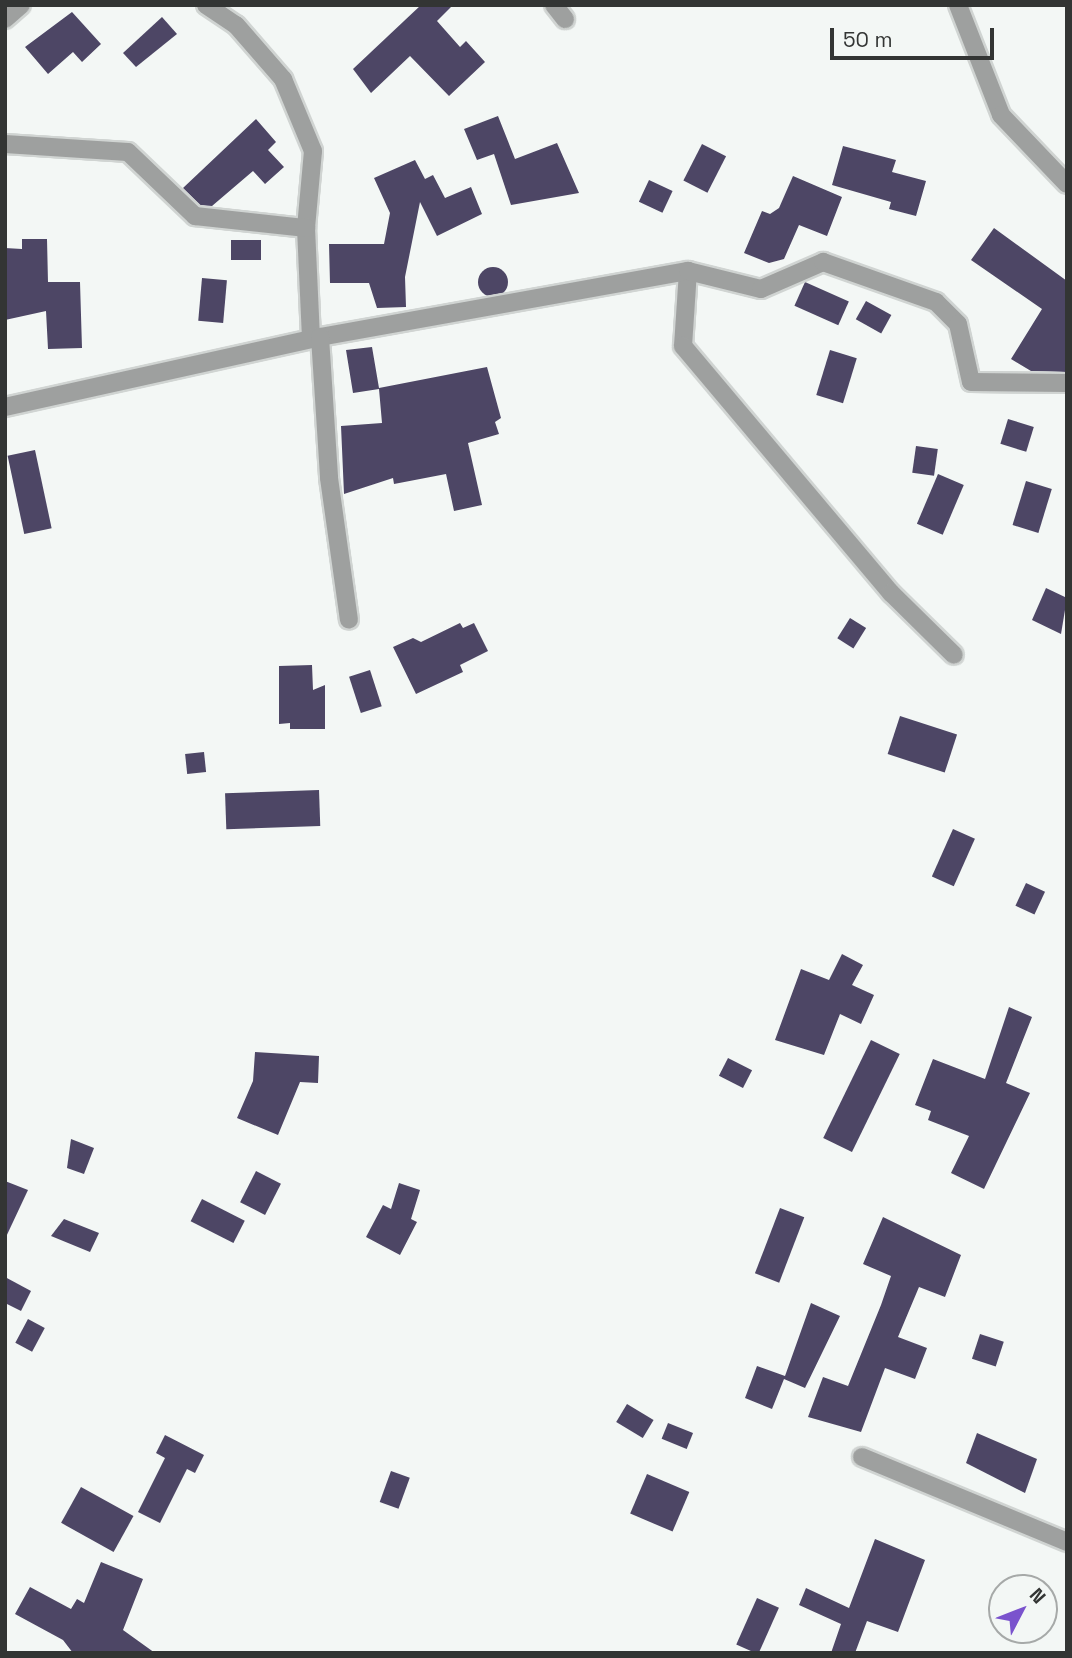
<!DOCTYPE html>
<html>
<head>
<meta charset="utf-8">
<style>
  body { margin:0 }
  #map { position:relative; width:1072px; height:1658px; overflow:hidden; background:#f3f7f5; font-family:"Space Grotesk",sans-serif }
  div>[style] { position:absolute }
  [style*='--x'] { left:calc(var(--x)*1px); top:calc(var(--y)*1px); width:calc(var(--w)*1px); rotate:calc(var(--a)*1deg) }
  .building>* { inset:0; background:#4d4665; transform-origin:0 0 }
  .round { border-radius:50% }
  .roads { filter:drop-shadow(2px 0 #d0d4d2) drop-shadow(-2px 0 #d0d4d2) drop-shadow(0 2px #d0d4d2) drop-shadow(0 -2px #d0d4d2) }
  .minor>* { height:18px; margin:-9px; padding:0 9px; transform-origin:9px; border-radius:9px; background:#9ea09f }
  span { translate:-50% -50%; white-space:nowrap; text-align:center; line-height:1.15; -webkit-text-stroke:7px #f3f7f5; paint-order:stroke }
  .frame { position:absolute; inset:0; border:7px solid #333534; pointer-events:none }
  .north { position:absolute; left:988px; top:1574px; width:70px; height:70px; box-sizing:border-box; background:#f3f7f5; border:2px solid #a6a9a8; border-radius:50%; rotate:48deg; font-size:19px; font-weight:700; line-height:28px; text-align:center; color:#333534 }
  .north::after { content:''; display:block; margin:auto; width:24px; height:32px; background:#7a53cd; clip-path:polygon(50% 0,100% 100%,50% 72%,0 100%) }
  .scale { position:absolute; left:830px; top:28px; width:164px; height:32px; box-sizing:border-box; border:4px solid #333534; border-top:0; padding-left:9px; font-size:21px; line-height:24px; white-space:nowrap; color:#333534; -webkit-text-stroke:5px #f3f7f5; paint-order:stroke }
</style>
</head>
<body>
<div id="map">
  <div class="building">
    <div style="clip-path:polygon(421px 5px,453px 5px,437px 21px,460px 47px,466px 41px,485px 62px,449px 96px,410px 56px,371px 93px,353px 69px)"></div>
    <div style="clip-path:polygon(72px 12px,101px 44px,82px 62px,73px 52px,48px 74px,25px 47px)"></div>
    <div style="clip-path:polygon(162px 17px,177px 34px,136px 67px,123px 53px)"></div>
    <div style="clip-path:polygon(498px 116px,515px 159px,557px 143px,579px 193px,511px 205px,494px 154px,477px 160px,464px 129px)"></div>
    <div style="clip-path:polygon(256px 119px,276px 142px,268px 150px,284px 167px,265px 184px,253px 171px,212px 206px,200px 205px,183px 188px)"></div>
    <div style="left:702px;top:144px;width:27px;height:41px;rotate:27deg"></div>
    <div style="clip-path:polygon(843px 146px,896px 160px,892px 172px,926px 181px,916px 216px,889px 209px,891px 202px,832px 185px)"></div>
    <div style="clip-path:polygon(415px 160px,425px 179px,433px 175px,445px 198px,471px 187px,482px 214px,437px 236px,420px 202px,405px 277px,406px 307px,377px 308px,369px 283px,330px 283px,329px 244px,384px 244px,390px 213px,374px 178px)"></div>
    <div style="clip-path:polygon(793px 176px,842px 197px,827px 236px,799px 225px,784px 259px,769px 263px,744px 253px,762px 211px,770px 214px,779px 208px)"></div>
    <div style="left:649px;top:180px;width:26px;height:24px;rotate:25deg"></div>
    <div style="clip-path:polygon(994px 228px,1067px 281px,1067px 372px,1031px 371px,1011px 359px,1042px 309px,971px 260px)"></div>
    <div style="clip-path:polygon(22px 239px,47px 239px,48px 282px,80px 282px,82px 348px,48px 349px,46px 311px,5px 320px,5px 248px,22px 249px)"></div>
    <div style="left:231px;top:240px;width:30px;height:20px"></div>
    <div class="round" style="left:478px;top:267px;width:30px;height:30px"></div>
    <div style="left:202px;top:278px;width:25px;height:43px;rotate:5deg"></div>
    <div style="left:805px;top:282px;width:48px;height:26px;rotate:24deg"></div>
    <div style="left:866px;top:301px;width:29px;height:21px;rotate:29deg"></div>
    <div style="clip-path:polygon(372px 347px,379px 388px,487px 367px,501px 418px,495px 422px,499px 434px,468px 443px,482px 505px,454px 511px,446px 474px,394px 484px,393px 478px,344px 494px,341px 426px,382px 423px,379px 389px,353px 393px,346px 350px)"></div>
    <div style="left:830px;top:350px;width:28px;height:47px;rotate:17deg"></div>
    <div style="left:1008px;top:419px;width:27px;height:26px;rotate:17deg"></div>
    <div style="left:916px;top:446px;width:22px;height:27px;rotate:8deg"></div>
    <div style="left:35px;top:450px;width:80px;height:28px;rotate:78deg"></div>
    <div style="left:938px;top:474px;width:28px;height:54px;rotate:23deg"></div>
    <div style="left:1026px;top:481px;width:27px;height:46px;rotate:17deg"></div>
    <div style="clip-path:polygon(1046px 588px,1067px 598px,1061px 634px,1032px 620px)"></div>
    <div style="left:850px;top:618px;width:19px;height:24px;rotate:32deg"></div>
    <div style="clip-path:polygon(460px 623px,463px 628px,474px 623px,488px 651px,460px 665px,463px 672px,416px 694px,393px 647px,413px 638px,421px 642px)"></div>
    <div style="clip-path:polygon(312px 665px,313px 690px,325px 685px,325px 729px,290px 729px,290px 723px,279px 724px,279px 666px)"></div>
    <div style="left:370px;top:670px;width:38px;height:22px;rotate:72deg"></div>
    <div style="left:900px;top:716px;width:60px;height:40px;rotate:18deg"></div>
    <div style="left:204px;top:752px;width:20px;height:19px;rotate:84deg"></div>
    <div style="left:319px;top:790px;width:36px;height:94px;rotate:88deg"></div>
    <div style="left:953px;top:829px;width:24px;height:52px;rotate:24deg"></div>
    <div style="left:1026px;top:883px;width:21px;height:25px;rotate:25deg"></div>
    <div style="clip-path:polygon(842px 954px,863px 965px,852px 985px,874px 995px,861px 1024px,840px 1014px,824px 1055px,775px 1040px,801px 969px,829px 980px)"></div>
    <div style="clip-path:polygon(1009px 1007px,1032px 1017px,1006px 1083px,1030px 1093px,984px 1189px,951px 1173px,969px 1136px,928px 1120px,931px 1111px,915px 1105px,933px 1059px,985px 1079px)"></div>
    <div style="left:871px;top:1040px;width:32px;height:109px;rotate:26deg"></div>
    <div style="clip-path:polygon(255px 1052px,319px 1056px,318px 1083px,300px 1082px,278px 1135px,237px 1118px,253px 1081px)"></div>
    <div style="left:728px;top:1058px;width:27px;height:20px;rotate:27deg"></div>
    <div style="clip-path:polygon(71px 1139px,94px 1148px,84px 1174px,67px 1168px)"></div>
    <div style="left:256px;top:1171px;width:28px;height:35px;rotate:27deg"></div>
    <div style="clip-path:polygon(5px 1181px,28px 1190px,5px 1239px)"></div>
    <div style="clip-path:polygon(399px 1183px,420px 1190px,411px 1219px,417px 1222px,400px 1255px,366px 1237px,383px 1205px,391px 1209px)"></div>
    <div style="left:202px;top:1199px;width:48px;height:25px;rotate:27deg"></div>
    <div style="left:780px;top:1208px;width:26px;height:70px;rotate:21deg"></div>
    <div style="clip-path:polygon(883px 1217px,961px 1255px,945px 1297px,919px 1287px,898px 1337px,927px 1348px,915px 1379px,885px 1368px,861px 1432px,808px 1417px,823px 1377px,848px 1386px,881px 1305px,891px 1276px,863px 1264px)"></div>
    <div style="clip-path:polygon(64px 1219px,99px 1233px,90px 1252px,51px 1236px)"></div>
    <div style="clip-path:polygon(5px 1277px,31px 1291px,21px 1311px,5px 1303px)"></div>
    <div style="clip-path:polygon(811px 1303px,840px 1316px,805px 1388px,784px 1379px,772px 1409px,745px 1398px,757px 1366px,785px 1376px)"></div>
    <div style="left:28px;top:1319px;width:19px;height:27px;rotate:28deg"></div>
    <div style="left:980px;top:1334px;width:25px;height:26px;rotate:18deg"></div>
    <div style="left:627px;top:1404px;width:31px;height:21px;rotate:31deg"></div>
    <div style="left:668px;top:1423px;width:27px;height:17px;rotate:22deg"></div>
    <div style="clip-path:polygon(977px 1433px,1037px 1459px,1025px 1493px,966px 1463px)"></div>
    <div style="clip-path:polygon(165px 1435px,204px 1455px,195px 1473px,187px 1469px,160px 1523px,138px 1512px,165px 1458px,156px 1453px)"></div>
    <div style="left:391px;top:1471px;width:20px;height:33px;rotate:20deg"></div>
    <div style="left:647px;top:1474px;width:46px;height:43px;rotate:23deg"></div>
    <div style="left:81px;top:1487px;width:60px;height:41px;rotate:29deg"></div>
    <div style="clip-path:polygon(875px 1539px,925px 1560px,898px 1632px,867px 1621px,855px 1653px,831px 1653px,841px 1624px,799px 1605px,806px 1588px,849px 1608px)"></div>
    <div style="clip-path:polygon(101px 1562px,143px 1579px,123px 1630px,155px 1653px,73px 1653px,63px 1640px,15px 1614px,30px 1587px,71px 1609px,77px 1599px,84px 1603px)"></div>
    <div style="left:757px;top:1598px;width:24px;height:51px;rotate:24deg"></div>
  </div>
  <div class="roads">
    <div class="minor">
      <div style="--x:206;--y:5;--w:36;--a:34"></div>
      <div style="--x:236;--y:25;--w:72;--a:49"></div>
      <div style="--x:283;--y:79;--w:78;--a:67.4"></div>
      <div style="--x:313;--y:151;--w:77;--a:95.2"></div>
      <div style="--x:306;--y:228;--w:111;--a:87.4"></div>
      <div style="--x:554;--y:5;--w:18;--a:52"></div>
      <div style="--x:958;--y:5;--w:118;--a:68.6"></div>
      <div style="--x:1001;--y:115;--w:95;--a:46.3"></div>
      <div style="--x:5;--y:19;--w:21;--a:-41"></div>
      <div style="--x:5;--y:144;--w:123;--a:3.7"></div>
      <div style="--x:128;--y:152;--w:93;--a:43.7"></div>
      <div style="--x:195;--y:216;--w:112;--a:6.2"></div>
      <div style="--x:688;--y:271;--w:75;--a:93.8"></div>
      <div style="--x:683;--y:346;--w:323;--a:49.9"></div>
      <div style="--x:891;--y:593;--w:88;--a:44.5"></div>
      <div style="--x:320;--y:337;--w:374;--a:-10.2"></div>
      <div style="--x:688;--y:271;--w:75;--a:13.9"></div>
      <div style="--x:761;--y:289;--w:68;--a:-23.5"></div>
      <div style="--x:823;--y:262;--w:120;--a:19.5"></div>
      <div style="--x:936;--y:302;--w:31;--a:45"></div>
      <div style="--x:958;--y:324;--w:59;--a:77.4"></div>
      <div style="--x:971;--y:382;--w:96;--a:0.6"></div>
      <div style="--x:5;--y:407;--w:323;--a:-12.5"></div>
      <div style="--x:320;--y:337;--w:141;--a:86.3"></div>
      <div style="--x:329;--y:478;--w:143;--a:82"></div>
      <div style="--x:862;--y:1457;--w:222;--a:22.5"></div>
    </div>
  </div>
  <div class="frame"></div>
  <div class="north">N</div>
  <div class="scale">50 m</div>
</div>
</body>
</html>
